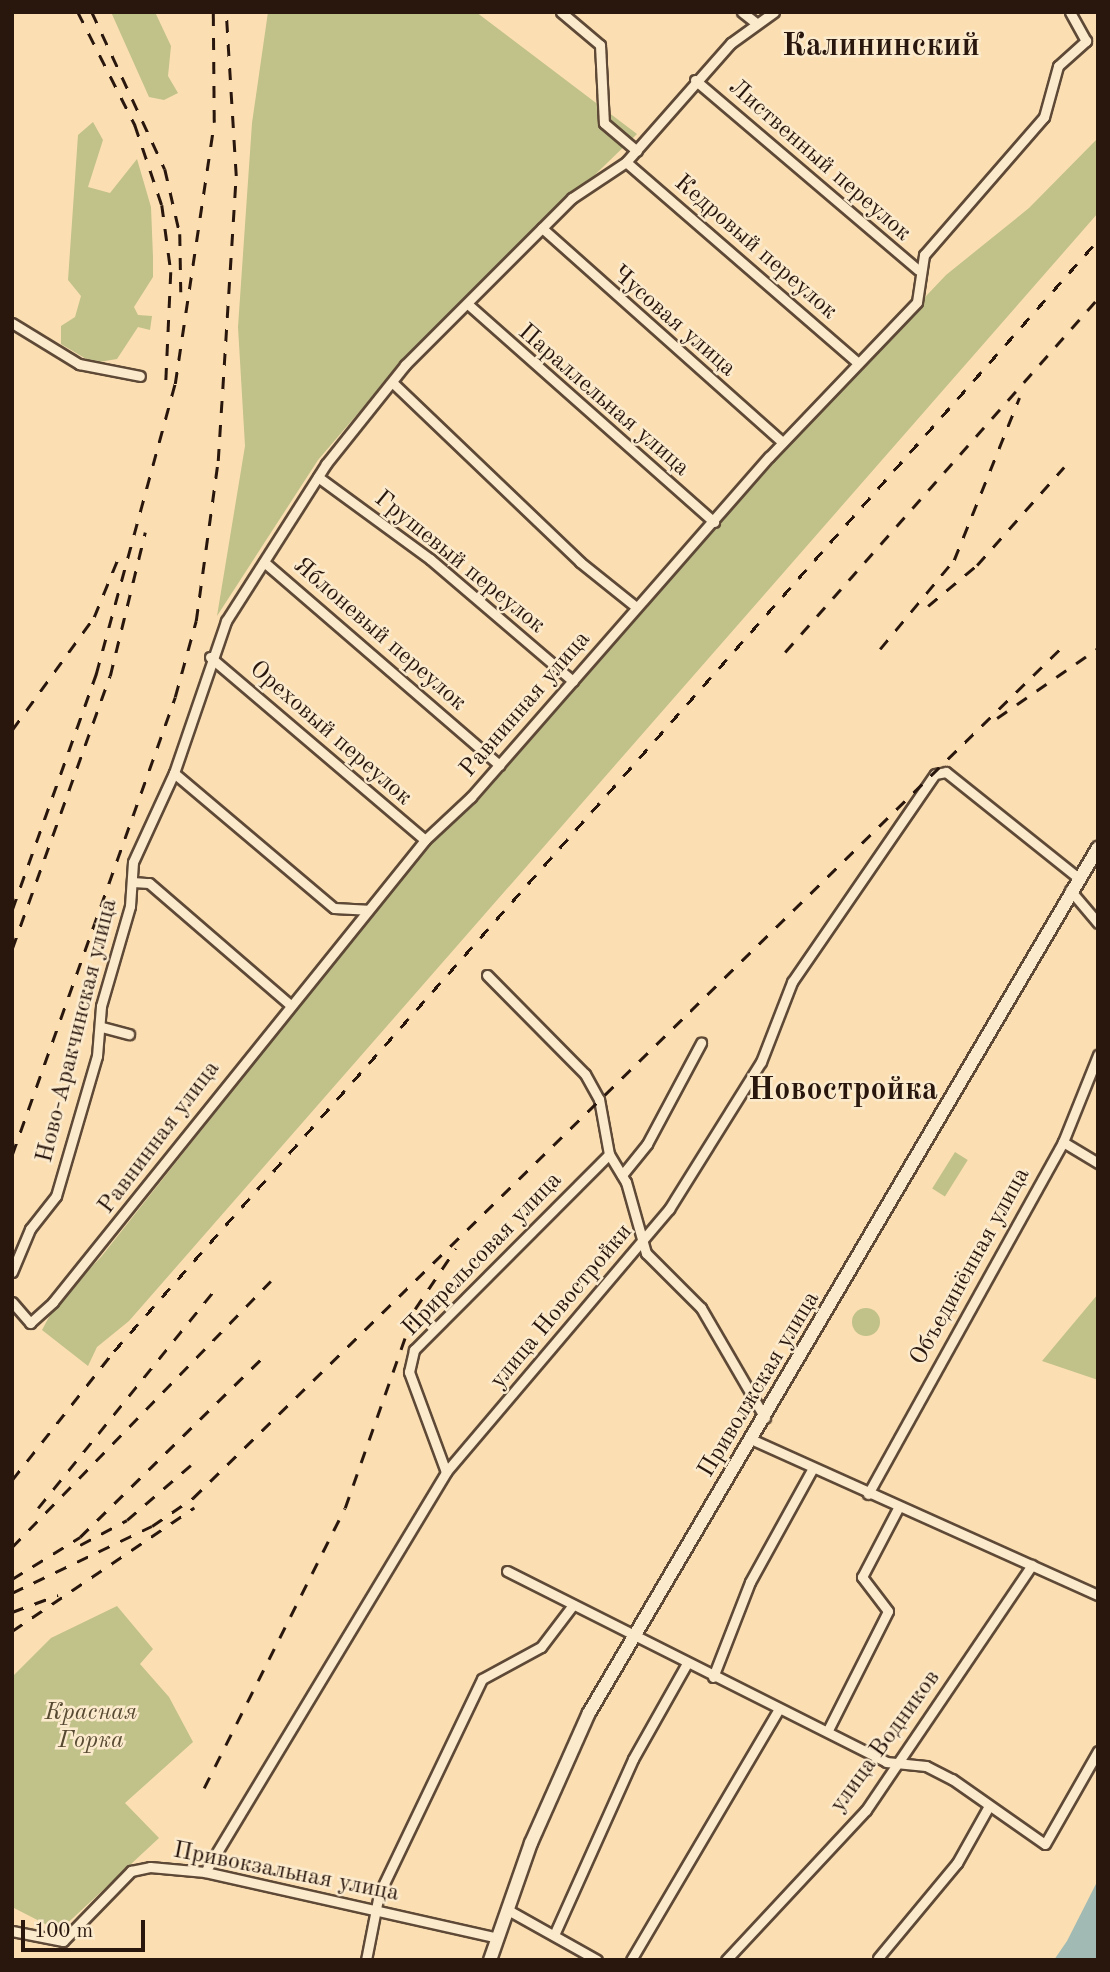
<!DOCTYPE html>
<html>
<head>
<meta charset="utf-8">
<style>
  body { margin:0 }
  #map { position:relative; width:1110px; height:1972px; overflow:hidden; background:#fbdfb2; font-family:"Old Standard TT",serif }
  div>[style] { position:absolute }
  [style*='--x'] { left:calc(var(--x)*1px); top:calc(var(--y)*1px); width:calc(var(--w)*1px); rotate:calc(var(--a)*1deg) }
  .green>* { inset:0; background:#c1c18a; transform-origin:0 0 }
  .round { border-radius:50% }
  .water>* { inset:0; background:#a1bbb4 }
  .roads { filter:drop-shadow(2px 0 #5e4937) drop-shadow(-2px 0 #5e4937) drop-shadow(0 2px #5e4937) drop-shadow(0 -2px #5e4937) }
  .minor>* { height:9px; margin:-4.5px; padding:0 4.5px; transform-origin:4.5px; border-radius:4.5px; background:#fceacd }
  .secondary>* { height:12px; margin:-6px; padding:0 6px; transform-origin:6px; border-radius:6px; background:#fceacd }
  .rail>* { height:2.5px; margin-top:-1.25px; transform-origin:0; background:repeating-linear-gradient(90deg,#29170e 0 12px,transparent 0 24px) }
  span { translate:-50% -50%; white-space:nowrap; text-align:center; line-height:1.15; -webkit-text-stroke:5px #fceacd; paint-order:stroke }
  .street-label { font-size:24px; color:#29170e }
  .park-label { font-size:24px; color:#574a33; font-style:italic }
  .district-label { font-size:32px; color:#29170e; font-weight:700 }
  .frame { position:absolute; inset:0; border:14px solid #29170e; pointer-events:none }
  .scale { position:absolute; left:21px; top:1920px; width:124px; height:32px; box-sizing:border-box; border:4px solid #29170e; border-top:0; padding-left:9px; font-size:21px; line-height:24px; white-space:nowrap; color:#29170e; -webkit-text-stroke:5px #fceacd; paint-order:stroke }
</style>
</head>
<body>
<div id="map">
  <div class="green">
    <div style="clip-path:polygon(111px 12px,155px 12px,171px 46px,168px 76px,178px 93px,164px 100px,149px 97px)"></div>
    <div style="clip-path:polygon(268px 12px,476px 12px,637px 134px,402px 362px,318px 460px,217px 616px,245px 446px,238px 327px,252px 123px)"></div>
    <div style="clip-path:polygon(93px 122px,103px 140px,88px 187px,110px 193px,137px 159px,151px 207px,153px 257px,153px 277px,134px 307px,138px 315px,152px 316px,150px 330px,138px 327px,117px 359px,93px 363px,61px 344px,61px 326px,75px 317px,81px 296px,68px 280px,78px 135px)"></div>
    <div style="clip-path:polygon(1098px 138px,1098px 213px,129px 1321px,97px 1347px,88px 1366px,42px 1330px,56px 1304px,101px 1257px,428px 844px,476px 803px,801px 428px,946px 275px,1029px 208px)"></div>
    <div style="left:955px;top:1152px;width:15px;height:43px;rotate:32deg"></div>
    <div style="clip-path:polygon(1098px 1294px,1098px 1380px,1042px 1361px)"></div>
    <div class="round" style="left:852px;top:1308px;width:28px;height:28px"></div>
    <div style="clip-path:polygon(117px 1606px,153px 1649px,140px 1664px,169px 1697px,193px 1742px,125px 1803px,159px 1838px,59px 1931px,12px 1907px,12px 1677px,51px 1638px)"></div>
  </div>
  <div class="water">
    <div style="clip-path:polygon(1098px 1880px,1098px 1960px,1054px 1960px,1067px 1941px)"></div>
  </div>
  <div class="roads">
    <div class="minor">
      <div style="--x:561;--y:12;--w:51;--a:40.2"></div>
      <div style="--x:600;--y:45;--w:78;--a:87.1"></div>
      <div style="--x:604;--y:123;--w:43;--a:40.3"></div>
      <div style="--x:742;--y:12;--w:18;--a:38"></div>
      <div style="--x:695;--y:80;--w:293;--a:40.4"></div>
      <div style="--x:626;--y:162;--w:307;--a:40.9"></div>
      <div style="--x:542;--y:228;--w:322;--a:41.7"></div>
      <div style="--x:470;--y:306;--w:326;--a:41.5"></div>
      <div style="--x:12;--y:323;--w:79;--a:31.5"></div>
      <div style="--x:79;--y:364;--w:62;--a:11.1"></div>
      <div style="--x:393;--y:383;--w:259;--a:43.7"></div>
      <div style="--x:580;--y:562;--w:72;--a:38.8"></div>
      <div style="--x:318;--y:477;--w:139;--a:36.2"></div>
      <div style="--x:430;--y:559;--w:188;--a:40.5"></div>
      <div style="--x:264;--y:562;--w:311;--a:40.8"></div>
      <div style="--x:210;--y:657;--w:282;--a:40.4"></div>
      <div style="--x:174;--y:773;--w:209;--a:40.2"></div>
      <div style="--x:334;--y:908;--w:33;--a:3"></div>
      <div style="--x:133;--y:882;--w:16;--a:4"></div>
      <div style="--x:149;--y:883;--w:185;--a:40.8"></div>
      <div style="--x:1070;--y:890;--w:43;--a:49.7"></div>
      <div style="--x:487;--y:975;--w:139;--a:45.3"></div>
      <div style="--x:585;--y:1074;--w:29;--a:61"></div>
      <div style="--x:599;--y:1099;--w:56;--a:79.7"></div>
      <div style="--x:609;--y:1154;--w:33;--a:59"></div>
      <div style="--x:626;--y:1182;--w:74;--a:74.3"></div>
      <div style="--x:646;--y:1253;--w:78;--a:45"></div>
      <div style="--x:701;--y:1308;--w:127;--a:59.8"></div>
      <div style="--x:102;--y:1027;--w:28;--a:15"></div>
      <div style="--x:1063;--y:1142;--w:41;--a:31"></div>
      <div style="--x:622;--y:1175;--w:40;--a:-51"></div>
      <div style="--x:647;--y:1144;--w:115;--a:-61.9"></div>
      <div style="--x:12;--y:1272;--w:47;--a:-67.3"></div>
      <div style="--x:30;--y:1229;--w:42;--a:-51.8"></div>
      <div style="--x:56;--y:1196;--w:146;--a:-73.7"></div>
      <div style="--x:97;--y:1056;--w:50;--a:-85.4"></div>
      <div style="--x:101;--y:1006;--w:104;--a:-73.8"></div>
      <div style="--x:130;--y:906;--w:44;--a:-86.1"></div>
      <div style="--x:133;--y:862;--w:98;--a:-65.3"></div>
      <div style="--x:174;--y:773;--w:161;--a:-71.1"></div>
      <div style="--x:226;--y:621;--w:186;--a:-57.5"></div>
      <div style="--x:326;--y:464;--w:127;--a:-51.4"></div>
      <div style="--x:405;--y:365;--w:236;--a:-45"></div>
      <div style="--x:572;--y:198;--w:65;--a:-33.7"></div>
      <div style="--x:626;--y:162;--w:159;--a:-48.6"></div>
      <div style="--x:731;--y:43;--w:53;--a:-35.8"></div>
      <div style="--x:12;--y:1302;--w:28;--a:49"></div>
      <div style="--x:30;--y:1323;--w:31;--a:-42"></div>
      <div style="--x:53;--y:1302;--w:593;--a:-51.16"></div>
      <div style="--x:425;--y:840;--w:63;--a:-43.1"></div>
      <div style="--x:471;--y:797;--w:452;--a:-48.8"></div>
      <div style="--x:769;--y:457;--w:214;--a:-46.3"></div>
      <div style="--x:917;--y:302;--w:48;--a:-81.5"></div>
      <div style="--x:924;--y:255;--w:183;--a:-49"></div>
      <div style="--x:1044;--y:117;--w:53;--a:-74.6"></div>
      <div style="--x:1058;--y:66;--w:38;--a:-42"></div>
      <div style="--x:1086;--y:41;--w:33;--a:-119"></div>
      <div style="--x:753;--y:1440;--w:378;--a:24.2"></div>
      <div style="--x:446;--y:1472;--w:107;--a:-110.3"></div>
      <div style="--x:409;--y:1372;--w:23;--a:-77"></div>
      <div style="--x:414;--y:1350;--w:276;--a:-45.1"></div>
      <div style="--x:868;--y:1494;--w:402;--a:-61"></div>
      <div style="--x:1063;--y:1142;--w:94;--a:-68.1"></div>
      <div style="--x:507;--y:1571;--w:424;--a:26.7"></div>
      <div style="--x:886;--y:1762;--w:40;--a:5.7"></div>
      <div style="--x:926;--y:1766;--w:29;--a:27"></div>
      <div style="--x:952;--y:1779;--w:113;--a:35"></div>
      <div style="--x:1045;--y:1844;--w:107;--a:-60.3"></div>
      <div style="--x:713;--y:1677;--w:102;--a:-68.7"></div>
      <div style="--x:750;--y:1582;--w:130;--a:-61.1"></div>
      <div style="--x:828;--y:1730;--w:133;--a:-63.2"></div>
      <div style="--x:888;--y:1611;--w:43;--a:-127.4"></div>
      <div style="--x:862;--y:1577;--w:78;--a:-62.4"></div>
      <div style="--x:205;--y:1872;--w:467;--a:-58.9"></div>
      <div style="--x:446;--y:1472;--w:345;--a:-49.7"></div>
      <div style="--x:669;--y:1209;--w:173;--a:-58"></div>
      <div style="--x:761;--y:1062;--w:86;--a:-68.8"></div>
      <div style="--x:792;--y:982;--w:252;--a:-55.5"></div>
      <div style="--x:935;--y:774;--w:11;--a:-10"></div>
      <div style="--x:946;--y:772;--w:166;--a:38.7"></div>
      <div style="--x:508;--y:1910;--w:102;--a:29.3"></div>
      <div style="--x:12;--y:1931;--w:52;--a:11.1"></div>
      <div style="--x:63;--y:1941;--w:98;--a:-45.8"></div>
      <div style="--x:131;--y:1871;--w:19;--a:-12"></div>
      <div style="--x:150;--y:1867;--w:55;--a:5.2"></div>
      <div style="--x:205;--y:1872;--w:299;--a:12.7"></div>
      <div style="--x:554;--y:1935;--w:193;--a:-65.8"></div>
      <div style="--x:633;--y:1759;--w:110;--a:-60.6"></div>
      <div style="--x:878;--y:1958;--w:124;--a:-50.3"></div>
      <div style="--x:957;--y:1863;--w:65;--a:-60.7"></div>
      <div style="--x:366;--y:1960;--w:67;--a:-78.9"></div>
      <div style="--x:379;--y:1894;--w:238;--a:-64.4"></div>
      <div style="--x:482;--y:1679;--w:67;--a:-28.5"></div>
      <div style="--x:541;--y:1647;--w:53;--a:-52.7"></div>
      <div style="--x:631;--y:1960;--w:291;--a:-59.5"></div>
      <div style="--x:726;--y:1960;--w:205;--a:-47"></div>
      <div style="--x:866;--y:1810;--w:296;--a:-55.9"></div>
    </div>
    <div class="secondary">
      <div style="--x:490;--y:1960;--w:124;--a:-70.7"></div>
      <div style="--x:531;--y:1843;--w:142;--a:-66"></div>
      <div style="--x:589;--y:1713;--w:1004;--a:-59.53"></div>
    </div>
  </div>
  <div class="rail">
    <div style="--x:78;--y:12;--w:127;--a:63.2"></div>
    <div style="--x:135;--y:125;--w:84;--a:71.4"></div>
    <div style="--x:162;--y:205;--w:68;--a:82.3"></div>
    <div style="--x:171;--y:272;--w:110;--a:92.6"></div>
    <div style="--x:92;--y:12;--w:173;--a:65.1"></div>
    <div style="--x:165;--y:169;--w:67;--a:77"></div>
    <div style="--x:180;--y:234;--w:58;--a:89"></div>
    <div style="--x:928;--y:606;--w:64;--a:-39.9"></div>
    <div style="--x:977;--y:565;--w:131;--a:-48.4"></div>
    <div style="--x:880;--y:649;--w:116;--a:-50.3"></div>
    <div style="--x:954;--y:560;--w:175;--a:-68.1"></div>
    <div style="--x:785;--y:652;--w:473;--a:-48.5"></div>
    <div style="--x:997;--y:718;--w:123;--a:-34.7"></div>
    <div style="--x:12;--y:730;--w:140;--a:-54"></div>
    <div style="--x:94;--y:617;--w:66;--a:-67.7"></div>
    <div style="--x:12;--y:910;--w:251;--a:-70.4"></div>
    <div style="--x:96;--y:674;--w:301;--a:-74.8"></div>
    <div style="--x:175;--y:384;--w:265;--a:-81.5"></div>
    <div style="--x:214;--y:122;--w:110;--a:-90.5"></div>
    <div style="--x:12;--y:949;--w:290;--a:-70.3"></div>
    <div style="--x:110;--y:676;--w:148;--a:-76.3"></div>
    <div style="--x:12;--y:1155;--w:486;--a:-70.4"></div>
    <div style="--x:175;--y:697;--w:79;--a:-74.6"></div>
    <div style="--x:196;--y:621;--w:162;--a:-82.2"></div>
    <div style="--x:218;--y:461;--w:286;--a:-86.4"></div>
    <div style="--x:236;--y:176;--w:164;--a:-93.5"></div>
    <div style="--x:12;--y:1480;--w:164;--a:-51.7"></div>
    <div style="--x:114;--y:1351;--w:1484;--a:-48.47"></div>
    <div style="--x:38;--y:1508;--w:277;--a:-51"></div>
    <div style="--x:80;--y:1545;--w:53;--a:-28"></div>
    <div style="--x:127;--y:1520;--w:84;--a:-40.7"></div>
    <div style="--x:12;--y:1547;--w:371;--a:-45.8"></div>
    <div style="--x:12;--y:1579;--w:80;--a:-31.7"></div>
    <div style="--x:80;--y:1537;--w:254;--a:-44.5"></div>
    <div style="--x:12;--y:1593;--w:155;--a:-25.6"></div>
    <div style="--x:152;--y:1526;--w:50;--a:-34.3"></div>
    <div style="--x:193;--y:1498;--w:1218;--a:-44.4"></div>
    <div style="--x:12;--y:1612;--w:49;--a:-20.3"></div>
    <div style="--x:12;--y:1631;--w:220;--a:-34.1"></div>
    <div style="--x:204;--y:1788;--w:313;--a:-63.3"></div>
    <div style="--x:345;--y:1508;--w:211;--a:-70.6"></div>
    <div style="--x:415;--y:1309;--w:73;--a:-56.1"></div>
  </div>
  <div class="street-label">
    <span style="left:819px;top:161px;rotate:41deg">Лиственный переулок</span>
    <span style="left:755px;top:248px;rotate:41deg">Кедровый переулок</span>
    <span style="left:673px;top:322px;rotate:41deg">Чусовая улица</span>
    <span style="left:603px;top:401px;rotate:41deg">Параллельная улица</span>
    <span style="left:459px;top:563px;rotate:39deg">Грушевый переулок</span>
    <span style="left:379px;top:635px;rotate:41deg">Яблоневый переулок</span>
    <span style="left:526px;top:705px;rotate:-49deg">Равнинная улица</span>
    <span style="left:330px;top:734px;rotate:41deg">Ореховый переулок</span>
    <span style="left:78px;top:1031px;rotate:-76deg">Ново-Аракчинская улица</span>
    <span style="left:160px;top:1138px;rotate:-53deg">Равнинная улица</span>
    <span style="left:483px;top:1255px;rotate:-46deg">Прирельсовая улица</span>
    <span style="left:971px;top:1267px;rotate:-61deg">Объединённая улица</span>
    <span style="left:562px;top:1307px;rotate:-50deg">улица Новостройки</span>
    <span style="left:760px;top:1385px;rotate:-59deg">Приволжская улица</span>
    <span style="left:886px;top:1742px;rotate:-54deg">улица Водников</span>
    <span style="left:286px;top:1873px;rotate:11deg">Привокзальная улица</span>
  </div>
  <div class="park-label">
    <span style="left:91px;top:1728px">Красная<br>Горка</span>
  </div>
  <div class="district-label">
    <span style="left:881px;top:47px">Калининский</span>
    <span style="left:843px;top:1091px">Новостройка</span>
  </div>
  <div class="frame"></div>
  <div class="scale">100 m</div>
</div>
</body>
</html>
